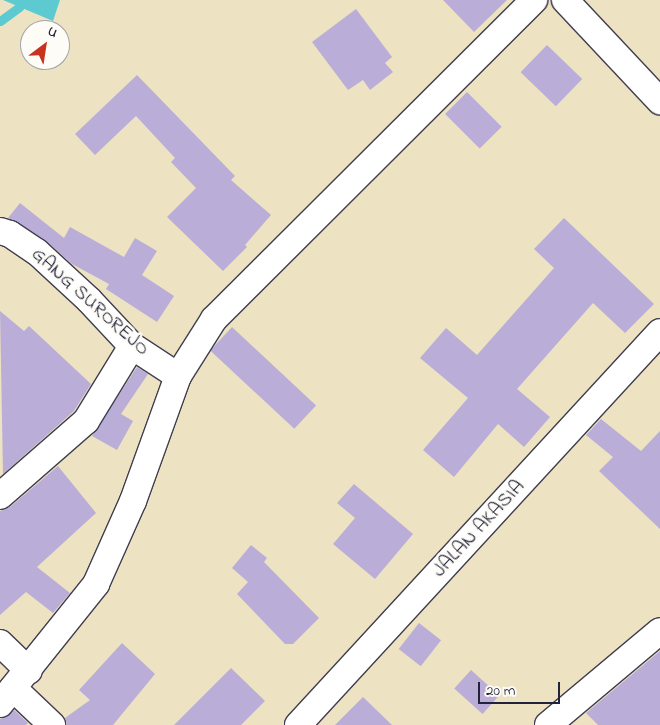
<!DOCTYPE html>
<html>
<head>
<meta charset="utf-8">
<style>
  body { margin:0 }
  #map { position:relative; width:660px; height:725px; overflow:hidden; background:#ede2c2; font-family:"Indie Flower",sans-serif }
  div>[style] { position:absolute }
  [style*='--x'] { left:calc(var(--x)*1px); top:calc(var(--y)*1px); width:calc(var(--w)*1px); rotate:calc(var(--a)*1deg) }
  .water>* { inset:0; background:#5dcad1 }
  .stream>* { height:9px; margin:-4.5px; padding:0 4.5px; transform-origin:4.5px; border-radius:4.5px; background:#5dcad1 }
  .building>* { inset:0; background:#baaed8; transform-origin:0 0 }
  .roads { filter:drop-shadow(1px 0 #403f4f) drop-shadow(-1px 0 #403f4f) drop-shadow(0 1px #403f4f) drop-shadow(0 -1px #403f4f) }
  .minor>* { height:26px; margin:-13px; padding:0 13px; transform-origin:13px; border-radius:13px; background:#fff }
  span { translate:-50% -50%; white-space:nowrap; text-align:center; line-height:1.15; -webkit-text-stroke:5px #fdfcf7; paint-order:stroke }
  .street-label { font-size:20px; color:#22223b }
  .north { position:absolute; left:20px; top:20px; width:50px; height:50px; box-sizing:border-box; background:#fdfcf7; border:1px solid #a5a5ac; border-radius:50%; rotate:31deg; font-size:14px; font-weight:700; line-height:20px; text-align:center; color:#22223b }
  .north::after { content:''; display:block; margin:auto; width:18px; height:22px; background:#c8321e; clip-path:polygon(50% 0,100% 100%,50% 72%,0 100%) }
  .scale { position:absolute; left:478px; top:682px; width:82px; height:22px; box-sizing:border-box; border:2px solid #22223b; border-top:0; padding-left:6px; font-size:15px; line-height:18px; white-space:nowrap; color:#22223b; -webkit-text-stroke:4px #fdfcf7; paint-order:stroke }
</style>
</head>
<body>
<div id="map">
  <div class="water">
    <div style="clip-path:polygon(3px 0,60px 0,53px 21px)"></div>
  </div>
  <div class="stream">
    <div style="--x:0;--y:21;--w:24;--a:-36"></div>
  </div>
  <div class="building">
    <div style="clip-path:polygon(443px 0,507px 0,474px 32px)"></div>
    <div style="clip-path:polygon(356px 9px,392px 57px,385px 63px,393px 72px,370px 90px,363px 80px,348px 90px,312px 42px)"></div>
    <div style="left:547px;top:45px;width:49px;height:38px;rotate:44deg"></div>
    <div style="clip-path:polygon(137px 75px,235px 176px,231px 180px,271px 215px,245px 245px,247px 247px,223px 271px,167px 217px,196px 188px,171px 162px,175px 158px,136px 116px,95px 155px,75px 134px)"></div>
    <div style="left:467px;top:92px;width:49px;height:31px;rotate:45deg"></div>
    <div style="clip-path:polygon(20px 203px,64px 238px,70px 227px,124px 257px,135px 238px,157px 251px,142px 275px,174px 296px,157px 322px,106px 289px,109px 284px,72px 264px,45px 240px,8px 218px)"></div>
    <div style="clip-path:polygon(564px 218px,654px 304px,625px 333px,593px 303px,517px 389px,550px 417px,524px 447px,498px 424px,454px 477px,423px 450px,468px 398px,420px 358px,446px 328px,477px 355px,554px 268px,534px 249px)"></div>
    <div style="clip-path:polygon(0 311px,24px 331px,29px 326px,91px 384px,74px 411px,3px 474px)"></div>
    <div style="left:232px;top:327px;width:115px;height:32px;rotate:43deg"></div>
    <div style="clip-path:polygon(137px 367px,148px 374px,121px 414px,133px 421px,117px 450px,92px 436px)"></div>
    <div style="clip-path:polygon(601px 419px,641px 451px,660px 431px,660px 529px,599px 471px,613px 457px,586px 435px)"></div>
    <div style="clip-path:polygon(58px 466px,96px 513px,37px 567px,70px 593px,53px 613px,26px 592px,0 615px,0 511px,10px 507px)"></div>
    <div style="clip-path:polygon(354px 484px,413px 534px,375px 579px,333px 544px,355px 518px,337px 503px)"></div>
    <div style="clip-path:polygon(251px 545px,267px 558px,264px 562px,319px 618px,293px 644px,285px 644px,237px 594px,248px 582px,232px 568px)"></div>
    <div style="left:419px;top:623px;width:28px;height:33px;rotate:38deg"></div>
    <div style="clip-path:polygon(122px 643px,155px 674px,113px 725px,67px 725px,65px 718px,90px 700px,79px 690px)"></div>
    <div style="clip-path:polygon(660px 651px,660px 725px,598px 725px,586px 713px)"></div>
    <div style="clip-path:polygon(231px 668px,265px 701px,241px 725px,174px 725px)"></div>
    <div style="left:471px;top:670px;width:38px;height:25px;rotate:42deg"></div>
    <div style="clip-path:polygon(363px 697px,392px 725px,335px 725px)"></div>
    <div style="clip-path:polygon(14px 710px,28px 723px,26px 725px,0 725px,0 719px)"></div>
  </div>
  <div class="roads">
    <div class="minor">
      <div style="--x:565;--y:0;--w:139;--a:46.8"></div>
      <div style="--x:0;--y:231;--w:10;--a:17"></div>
      <div style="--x:10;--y:234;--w:32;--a:34"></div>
      <div style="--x:37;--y:252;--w:71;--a:42.7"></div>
      <div style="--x:89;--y:300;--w:63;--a:46.9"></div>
      <div style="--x:132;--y:346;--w:55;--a:33.1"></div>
      <div style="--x:0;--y:496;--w:114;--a:-41.1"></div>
      <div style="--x:86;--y:421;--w:88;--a:-58.5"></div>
      <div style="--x:0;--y:643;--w:40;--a:44"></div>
      <div style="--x:13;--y:688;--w:54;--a:43.5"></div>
      <div style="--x:0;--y:704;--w:154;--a:-51.3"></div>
      <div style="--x:96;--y:584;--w:91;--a:-66"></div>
      <div style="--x:133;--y:501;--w:133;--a:-70.2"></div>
      <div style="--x:178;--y:376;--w:67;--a:-57.7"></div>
      <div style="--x:214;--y:319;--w:452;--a:-44.9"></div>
      <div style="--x:298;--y:725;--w:534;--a:-47.35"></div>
      <div style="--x:548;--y:725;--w:146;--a:-40"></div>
    </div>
  </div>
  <div class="street-label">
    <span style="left:90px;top:302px;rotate:42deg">GANG SUROREJO</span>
    <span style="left:479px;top:529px;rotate:-47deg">JALAN AKASIA</span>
  </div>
  <div class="north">U</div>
  <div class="scale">20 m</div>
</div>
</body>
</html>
